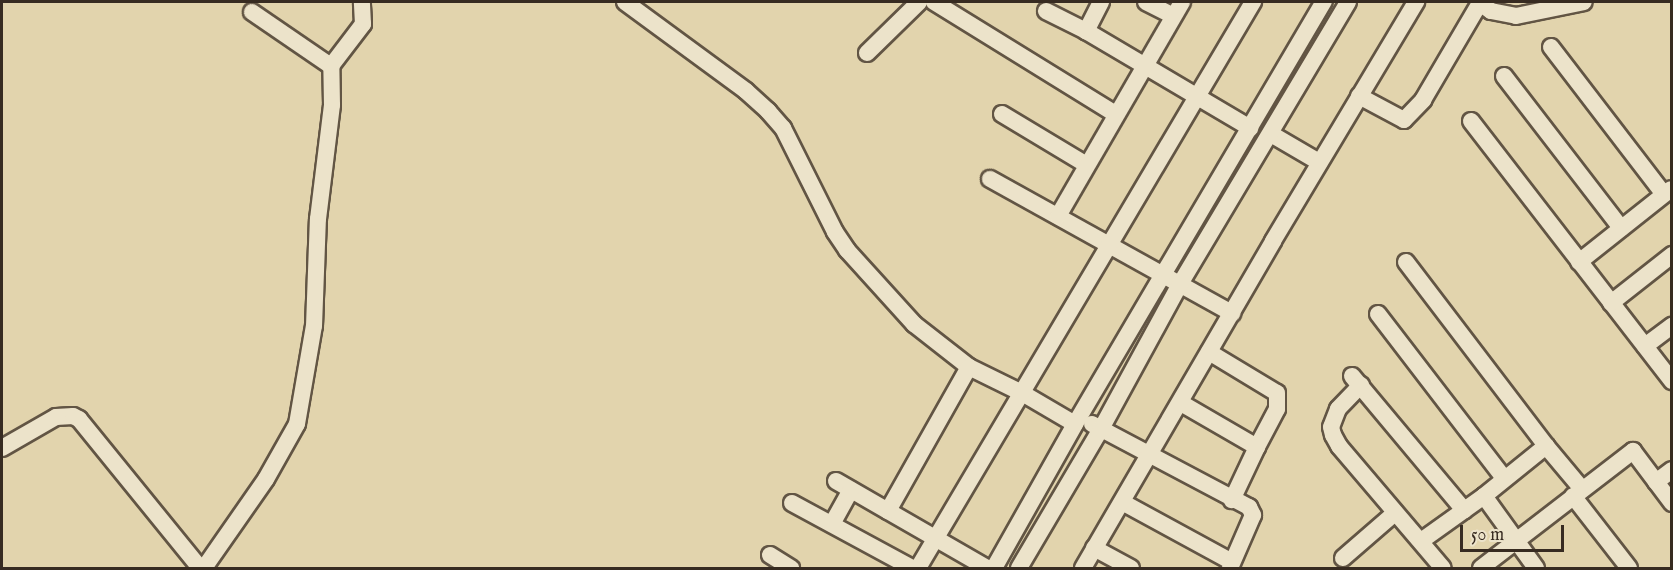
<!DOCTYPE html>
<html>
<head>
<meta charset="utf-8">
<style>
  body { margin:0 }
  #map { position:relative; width:1673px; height:570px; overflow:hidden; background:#e2d4ad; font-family:"IM FELL English",serif }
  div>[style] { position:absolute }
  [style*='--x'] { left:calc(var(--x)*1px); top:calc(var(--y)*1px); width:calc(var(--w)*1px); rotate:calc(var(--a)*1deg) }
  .roads { filter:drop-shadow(2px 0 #625544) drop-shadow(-2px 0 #625544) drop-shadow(0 2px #625544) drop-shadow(0 -2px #625544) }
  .minor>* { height:16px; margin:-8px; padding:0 8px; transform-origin:8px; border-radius:8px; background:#ece3ca }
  span { translate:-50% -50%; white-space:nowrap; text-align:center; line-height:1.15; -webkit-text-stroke:4.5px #ece3ca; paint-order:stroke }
  .frame { position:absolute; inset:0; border:3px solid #372b21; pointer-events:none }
  .scale { position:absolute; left:1460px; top:525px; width:104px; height:27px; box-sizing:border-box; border:3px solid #372b21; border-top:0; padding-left:8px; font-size:18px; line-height:21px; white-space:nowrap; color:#372b21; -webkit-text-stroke:4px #ece3ca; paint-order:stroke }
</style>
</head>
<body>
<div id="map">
  <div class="roads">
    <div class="minor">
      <div style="--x:625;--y:2;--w:150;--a:36.3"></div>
      <div style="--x:746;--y:91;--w:30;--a:42"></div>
      <div style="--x:768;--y:111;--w:23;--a:49"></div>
      <div style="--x:783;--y:128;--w:116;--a:63.4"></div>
      <div style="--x:835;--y:232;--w:22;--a:56"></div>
      <div style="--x:847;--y:250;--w:100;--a:47.8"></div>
      <div style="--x:914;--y:324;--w:70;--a:38"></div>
      <div style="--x:969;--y:367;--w:59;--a:26.1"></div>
      <div style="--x:1022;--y:393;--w:61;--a:30.3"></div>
      <div style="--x:934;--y:2;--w:213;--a:31.7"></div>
      <div style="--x:1101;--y:2;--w:33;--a:117"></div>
      <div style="--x:1086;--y:31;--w:191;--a:30.6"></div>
      <div style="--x:1146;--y:2;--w:30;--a:27"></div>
      <div style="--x:1479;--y:2;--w:15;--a:37"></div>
      <div style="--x:1491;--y:11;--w:25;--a:11"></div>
      <div style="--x:1516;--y:16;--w:69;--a:-11.6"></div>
      <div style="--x:1046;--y:11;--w:45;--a:26.6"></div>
      <div style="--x:252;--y:12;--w:96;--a:34.4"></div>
      <div style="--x:1551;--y:47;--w:185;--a:52.5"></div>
      <div style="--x:867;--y:53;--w:73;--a:-44.4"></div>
      <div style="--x:1504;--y:76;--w:192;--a:52.4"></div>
      <div style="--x:1359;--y:96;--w:51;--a:28.1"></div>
      <div style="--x:1404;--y:120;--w:28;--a:-46"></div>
      <div style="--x:1423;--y:100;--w:113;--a:-59.6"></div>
      <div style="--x:1002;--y:114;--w:99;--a:31"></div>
      <div style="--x:1471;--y:121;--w:329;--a:52.3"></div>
      <div style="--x:1271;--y:134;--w:56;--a:30.3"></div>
      <div style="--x:990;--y:179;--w:277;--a:29"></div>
      <div style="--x:1058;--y:216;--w:247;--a:-59.9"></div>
      <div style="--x:1406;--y:262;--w:231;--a:52.7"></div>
      <div style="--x:1579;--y:262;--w:117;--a:-38.4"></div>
      <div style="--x:1611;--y:303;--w:78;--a:-38.2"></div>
      <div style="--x:1378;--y:314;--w:207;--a:52.5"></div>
      <div style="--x:1645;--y:346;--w:34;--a:-37"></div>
      <div style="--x:1209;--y:352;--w:79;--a:31.1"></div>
      <div style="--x:1277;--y:393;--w:16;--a:90"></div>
      <div style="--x:1277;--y:409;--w:43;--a:117.8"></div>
      <div style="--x:969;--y:367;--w:165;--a:119.4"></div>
      <div style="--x:888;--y:511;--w:114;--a:29.9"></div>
      <div style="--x:1352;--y:376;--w:175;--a:50.1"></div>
      <div style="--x:1361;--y:385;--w:33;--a:134"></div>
      <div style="--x:1338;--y:409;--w:19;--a:111"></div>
      <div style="--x:1331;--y:427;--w:8;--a:76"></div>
      <div style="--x:1333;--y:435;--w:13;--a:61"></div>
      <div style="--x:1339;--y:446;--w:160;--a:49.6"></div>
      <div style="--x:1181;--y:403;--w:88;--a:30.1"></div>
      <div style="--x:1257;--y:447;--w:59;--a:115.3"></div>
      <div style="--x:1092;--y:424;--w:178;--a:27.9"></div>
      <div style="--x:1249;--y:507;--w:9;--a:63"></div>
      <div style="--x:1253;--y:515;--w:58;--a:113.5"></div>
      <div style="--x:2;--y:448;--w:62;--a:-29.9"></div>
      <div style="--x:56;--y:417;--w:17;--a:-3"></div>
      <div style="--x:73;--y:416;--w:7;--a:27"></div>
      <div style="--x:79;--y:419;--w:192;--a:50.9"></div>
      <div style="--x:836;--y:481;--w:60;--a:30"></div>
      <div style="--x:1656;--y:482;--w:20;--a:-37"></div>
      <div style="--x:1484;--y:496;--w:80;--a:-38.9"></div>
      <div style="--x:1546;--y:446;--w:56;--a:50.1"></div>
      <div style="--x:1573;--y:496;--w:91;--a:52.1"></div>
      <div style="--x:1122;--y:502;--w:125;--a:28.6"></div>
      <div style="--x:792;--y:503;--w:136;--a:28.4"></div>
      <div style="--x:832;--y:524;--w:39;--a:-61"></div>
      <div style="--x:1421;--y:541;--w:77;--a:-35.5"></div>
      <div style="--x:1484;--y:496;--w:89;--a:54.2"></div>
      <div style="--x:1094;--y:548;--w:42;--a:28.4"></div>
      <div style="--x:770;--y:555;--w:25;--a:32"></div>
      <div style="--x:1343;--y:558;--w:69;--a:-40.9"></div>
      <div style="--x:204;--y:568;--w:108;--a:-55.1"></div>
      <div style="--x:266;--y:479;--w:63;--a:-60.6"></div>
      <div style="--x:297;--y:424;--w:99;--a:-80.2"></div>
      <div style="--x:314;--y:326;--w:107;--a:-87.9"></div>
      <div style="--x:318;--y:219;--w:115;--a:-83"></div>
      <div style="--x:332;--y:105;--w:39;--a:-91"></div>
      <div style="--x:331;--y:66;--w:53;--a:-52.7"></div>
      <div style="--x:363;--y:24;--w:22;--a:-93"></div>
      <div style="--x:918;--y:568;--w:658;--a:-59.38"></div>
      <div style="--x:994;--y:568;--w:165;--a:-60.6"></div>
      <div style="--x:1075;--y:424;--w:490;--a:-59.5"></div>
      <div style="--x:1019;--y:568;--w:161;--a:-59.5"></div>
      <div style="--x:1101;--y:429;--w:165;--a:-61.4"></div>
      <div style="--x:1180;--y:284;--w:328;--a:-59.2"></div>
      <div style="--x:1083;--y:568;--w:378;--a:-59.8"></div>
      <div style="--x:1273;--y:241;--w:279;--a:-59.1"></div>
      <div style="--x:1481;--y:568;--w:192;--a:-37.6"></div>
      <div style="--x:1633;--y:451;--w:65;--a:53.1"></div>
    </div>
  </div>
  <div class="frame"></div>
  <div class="scale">50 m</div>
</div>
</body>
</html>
